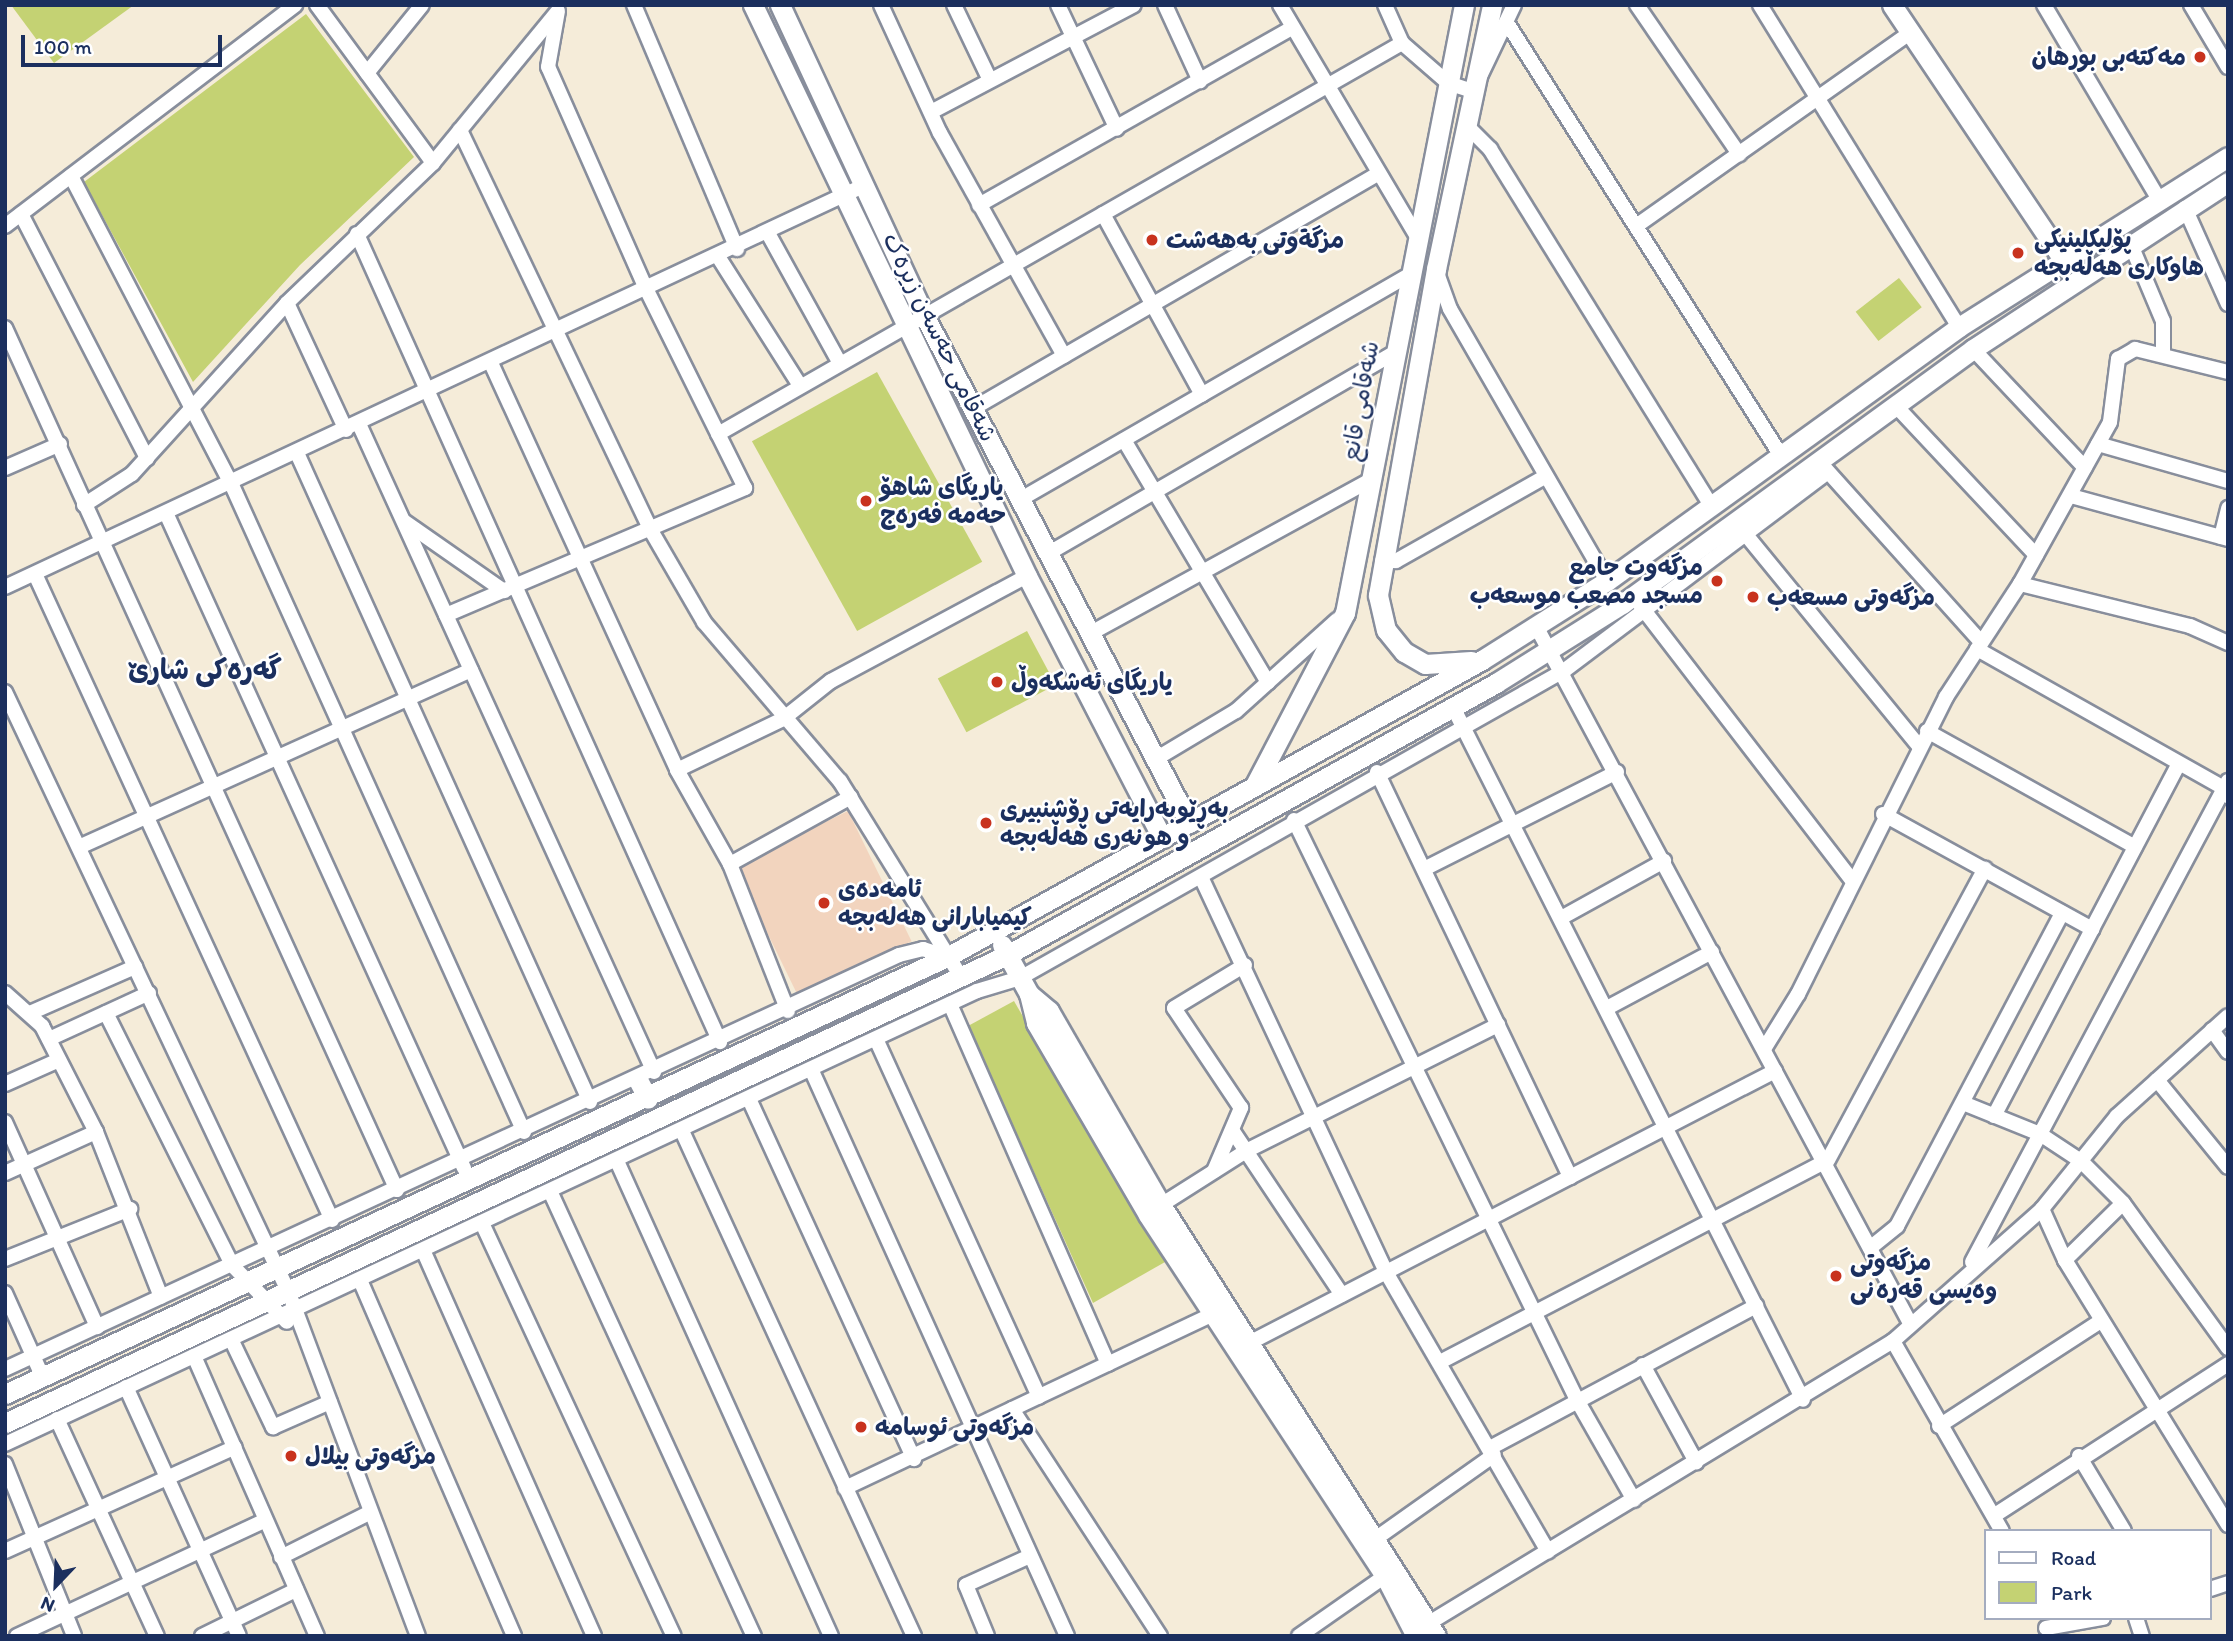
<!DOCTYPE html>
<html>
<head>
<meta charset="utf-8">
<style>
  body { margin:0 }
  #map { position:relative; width:2233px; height:1641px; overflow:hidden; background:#f5ecd9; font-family:Itim,"Playpen Sans Arabic",sans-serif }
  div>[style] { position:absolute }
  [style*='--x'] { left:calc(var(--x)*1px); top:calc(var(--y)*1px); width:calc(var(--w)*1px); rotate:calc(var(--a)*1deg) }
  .built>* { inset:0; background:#f2d4be; transform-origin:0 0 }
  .green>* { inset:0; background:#c4d273; transform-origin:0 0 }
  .roads { filter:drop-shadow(2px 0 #888e9c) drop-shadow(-2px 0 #888e9c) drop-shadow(0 2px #888e9c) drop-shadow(0 -2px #888e9c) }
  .street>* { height:14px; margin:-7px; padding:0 7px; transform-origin:7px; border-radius:7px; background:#fff }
  .secondary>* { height:19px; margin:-9.5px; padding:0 9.5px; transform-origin:9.5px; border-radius:9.5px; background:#fff }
  .dots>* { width:19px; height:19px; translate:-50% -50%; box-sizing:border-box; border:4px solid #fff; border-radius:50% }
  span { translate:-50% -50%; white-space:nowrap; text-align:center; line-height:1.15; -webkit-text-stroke:5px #fff; paint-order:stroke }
  .poi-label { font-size:24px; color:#1b2f5e; font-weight:700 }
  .right { translate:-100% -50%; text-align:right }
  .left { translate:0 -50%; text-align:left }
  .street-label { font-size:24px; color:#1b2f5e }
  .quarter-label { font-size:28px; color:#1b2f5e; font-weight:700 }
  .frame { position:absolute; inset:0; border:7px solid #1b2f5e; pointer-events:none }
  .legend { position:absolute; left:1984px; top:1529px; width:228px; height:91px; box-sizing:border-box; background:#fff; border:2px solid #a4acbf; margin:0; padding:9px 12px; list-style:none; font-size:21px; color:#1b2f5e }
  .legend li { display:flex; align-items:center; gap:14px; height:35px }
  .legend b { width:35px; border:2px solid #a4acbf }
  .north { position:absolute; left:21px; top:1550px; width:70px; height:70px; -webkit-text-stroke:5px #fff; paint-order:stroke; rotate:203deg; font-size:19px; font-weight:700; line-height:28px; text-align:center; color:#1b2f5e }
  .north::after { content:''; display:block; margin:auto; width:24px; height:32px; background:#1b2f5e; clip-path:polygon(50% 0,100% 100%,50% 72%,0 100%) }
  .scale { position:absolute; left:21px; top:35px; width:201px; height:32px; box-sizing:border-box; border:4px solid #1b2f5e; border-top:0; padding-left:9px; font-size:21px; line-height:24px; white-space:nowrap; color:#1b2f5e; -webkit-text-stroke:5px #fff; paint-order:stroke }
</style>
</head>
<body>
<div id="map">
  <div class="built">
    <div style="left:848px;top:811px;width:145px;height:126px;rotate:64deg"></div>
  </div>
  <div class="green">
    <div style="clip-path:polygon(11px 5px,134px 5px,54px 63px)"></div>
    <div style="clip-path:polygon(306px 14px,414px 157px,300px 265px,193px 382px,84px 182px)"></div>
    <div style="left:1899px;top:278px;width:37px;height:55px;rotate:52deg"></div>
    <div style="left:877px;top:372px;width:217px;height:143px;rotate:61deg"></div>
    <div style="left:1027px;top:631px;width:61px;height:101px;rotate:62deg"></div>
    <div style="clip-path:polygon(1014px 1001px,1165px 1262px,1093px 1303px,968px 1026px)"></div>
  </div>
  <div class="roads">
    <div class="street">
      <div style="--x:317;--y:5;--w:196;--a:53.7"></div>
      <div style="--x:634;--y:5;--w:265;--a:67.1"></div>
      <div style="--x:881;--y:5;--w:141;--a:65.3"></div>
      <div style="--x:940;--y:133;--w:255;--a:60.9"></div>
      <div style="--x:954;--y:5;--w:83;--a:64.4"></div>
      <div style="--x:1058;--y:5;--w:137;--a:64.6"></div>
      <div style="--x:1165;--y:5;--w:84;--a:65.3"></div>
      <div style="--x:1280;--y:5;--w:271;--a:59.4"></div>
      <div style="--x:1385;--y:5;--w:42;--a:65.9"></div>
      <div style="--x:1637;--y:5;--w:181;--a:55.6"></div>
      <div style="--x:1760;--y:5;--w:379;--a:58.3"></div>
      <div style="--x:2044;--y:5;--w:224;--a:59.4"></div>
      <div style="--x:2191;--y:5;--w:72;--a:59.2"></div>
      <div style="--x:1509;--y:26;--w:507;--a:57.66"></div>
      <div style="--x:367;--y:73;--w:87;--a:-51"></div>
      <div style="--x:931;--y:112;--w:229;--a:-27.8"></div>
      <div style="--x:1467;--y:126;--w:33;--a:45"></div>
      <div style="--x:1490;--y:149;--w:419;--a:58.2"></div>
      <div style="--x:460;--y:130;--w:440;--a:64.5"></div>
      <div style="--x:649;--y:527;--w:110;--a:59.9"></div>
      <div style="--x:704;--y:622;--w:209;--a:49.5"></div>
      <div style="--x:840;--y:781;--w:230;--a:58.3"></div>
      <div style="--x:71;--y:176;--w:346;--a:62.5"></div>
      <div style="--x:231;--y:483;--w:712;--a:65.7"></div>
      <div style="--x:979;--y:205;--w:360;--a:-29.5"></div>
      <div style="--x:2185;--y:208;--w:105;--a:65.9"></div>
      <div style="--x:21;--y:214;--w:275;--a:62.7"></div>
      <div style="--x:1103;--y:214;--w:206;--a:61.3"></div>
      <div style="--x:1639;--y:224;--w:332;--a:-35.2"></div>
      <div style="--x:5;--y:226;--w:365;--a:-37.3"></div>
      <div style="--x:357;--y:234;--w:886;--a:65.81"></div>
      <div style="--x:769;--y:235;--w:145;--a:61.1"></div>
      <div style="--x:2131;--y:245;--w:82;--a:67.2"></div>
      <div style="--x:2163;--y:321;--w:33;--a:90"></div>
      <div style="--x:719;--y:258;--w:149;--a:57.6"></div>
      <div style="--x:1436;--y:270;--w:41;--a:70.3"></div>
      <div style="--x:1450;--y:309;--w:314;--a:60"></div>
      <div style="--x:287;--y:303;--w:140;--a:65.1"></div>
      <div style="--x:5;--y:328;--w:947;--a:65.55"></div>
      <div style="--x:1973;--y:349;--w:163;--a:46.7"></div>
      <div style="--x:491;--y:363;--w:447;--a:65.4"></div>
      <div style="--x:677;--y:770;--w:108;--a:60.6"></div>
      <div style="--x:730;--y:864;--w:158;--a:68.5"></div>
      <div style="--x:1895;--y:405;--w:206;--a:46.8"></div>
      <div style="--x:974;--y:408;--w:467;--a:-30.1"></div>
      <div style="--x:359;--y:424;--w:712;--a:65.52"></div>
      <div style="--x:718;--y:434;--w:788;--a:-29.75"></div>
      <div style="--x:1402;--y:43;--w:61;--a:41"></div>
      <div style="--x:1448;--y:83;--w:26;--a:18"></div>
      <div style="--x:1473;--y:91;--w:95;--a:-64.5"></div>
      <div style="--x:1124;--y:440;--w:282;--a:59.3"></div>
      <div style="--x:2098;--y:444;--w:135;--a:15.9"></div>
      <div style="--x:297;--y:453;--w:712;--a:65.7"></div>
      <div style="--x:1823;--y:466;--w:237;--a:48.1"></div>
      <div style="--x:5;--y:468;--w:60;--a:-23.6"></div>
      <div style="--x:2071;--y:496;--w:163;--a:15.3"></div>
      <div style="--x:1021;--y:499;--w:450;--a:-30"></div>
      <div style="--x:84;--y:505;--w:57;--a:-32.9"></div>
      <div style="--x:132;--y:474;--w:231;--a:-47.8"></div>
      <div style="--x:287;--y:303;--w:202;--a:-43.8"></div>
      <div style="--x:433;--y:163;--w:195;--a:-50.6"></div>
      <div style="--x:166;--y:513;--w:720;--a:65.54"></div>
      <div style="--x:405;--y:522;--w:121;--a:34.9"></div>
      <div style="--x:1747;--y:536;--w:271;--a:50.7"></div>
      <div style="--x:2221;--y:537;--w:30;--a:-76"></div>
      <div style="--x:1049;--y:553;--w:395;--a:-30.1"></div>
      <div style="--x:1382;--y:561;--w:14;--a:0"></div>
      <div style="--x:1396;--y:561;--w:172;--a:-29.5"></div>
      <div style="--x:35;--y:574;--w:711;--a:65.31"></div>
      <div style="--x:2020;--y:584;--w:175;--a:13.9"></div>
      <div style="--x:2190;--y:626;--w:42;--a:24.1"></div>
      <div style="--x:5;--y:587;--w:945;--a:-25.05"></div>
      <div style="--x:1640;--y:605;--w:346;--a:52.4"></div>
      <div style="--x:446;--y:615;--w:325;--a:-23"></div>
      <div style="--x:745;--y:488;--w:220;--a:-116.4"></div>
      <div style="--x:647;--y:291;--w:245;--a:-113.8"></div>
      <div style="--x:548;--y:67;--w:57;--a:-79.9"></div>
      <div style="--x:1536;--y:626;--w:793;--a:61.79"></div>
      <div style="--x:1091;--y:633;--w:320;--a:-28.7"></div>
      <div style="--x:1977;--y:649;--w:285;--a:29.4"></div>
      <div style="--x:2225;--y:789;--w:8;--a:67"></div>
      <div style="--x:5;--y:692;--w:665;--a:64.71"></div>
      <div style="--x:289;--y:1293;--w:366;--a:69.4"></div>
      <div style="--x:1453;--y:707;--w:776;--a:63.2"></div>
      <div style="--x:1927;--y:731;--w:238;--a:29.1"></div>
      <div style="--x:1159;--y:757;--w:90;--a:-30.9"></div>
      <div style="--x:1236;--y:711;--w:136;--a:-42"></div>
      <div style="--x:677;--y:770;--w:118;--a:-25.7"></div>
      <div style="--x:783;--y:719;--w:61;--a:-38.4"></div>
      <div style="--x:831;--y:681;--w:222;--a:-28.2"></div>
      <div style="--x:1377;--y:772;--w:449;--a:64.5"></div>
      <div style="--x:1883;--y:814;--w:239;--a:28.8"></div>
      <div style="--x:2092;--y:929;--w:187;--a:-62.3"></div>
      <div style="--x:1294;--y:820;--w:645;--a:63.99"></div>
      <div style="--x:1577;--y:1400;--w:115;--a:60.3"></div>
      <div style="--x:79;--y:847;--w:430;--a:-24.3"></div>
      <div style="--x:730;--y:864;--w:138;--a:-29"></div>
      <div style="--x:1424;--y:869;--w:216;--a:-26.7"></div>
      <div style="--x:1201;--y:877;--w:436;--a:64.9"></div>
      <div style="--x:1386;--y:1272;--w:323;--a:59.9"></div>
      <div style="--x:1561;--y:918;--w:118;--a:-29"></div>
      <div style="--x:5;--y:993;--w:50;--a:41.7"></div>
      <div style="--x:42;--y:1026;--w:119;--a:63"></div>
      <div style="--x:96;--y:1132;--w:177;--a:68.5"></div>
      <div style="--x:950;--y:1004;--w:393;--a:66.3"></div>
      <div style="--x:1607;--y:1008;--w:119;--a:-28.1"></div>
      <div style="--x:30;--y:1013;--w:115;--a:-23.7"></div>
      <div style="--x:106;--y:1013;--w:282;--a:63.4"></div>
      <div style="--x:232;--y:1265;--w:79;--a:46"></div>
      <div style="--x:2212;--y:1030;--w:27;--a:54"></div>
      <div style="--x:49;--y:1039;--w:110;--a:-24.7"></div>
      <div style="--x:876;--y:1039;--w:393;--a:65.5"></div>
      <div style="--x:1764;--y:1049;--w:65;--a:-58.3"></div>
      <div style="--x:1798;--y:994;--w:332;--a:-63.5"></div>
      <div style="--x:1946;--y:697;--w:135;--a:-56.8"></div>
      <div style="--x:2020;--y:584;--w:185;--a:-60.9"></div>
      <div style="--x:2110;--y:422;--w:64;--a:-82.8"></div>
      <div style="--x:2118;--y:359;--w:20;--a:-30"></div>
      <div style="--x:2135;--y:349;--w:96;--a:13.9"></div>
      <div style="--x:811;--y:1069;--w:622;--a:65.7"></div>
      <div style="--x:2157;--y:1080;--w:112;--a:50.8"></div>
      <div style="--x:5;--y:1084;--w:59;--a:-24"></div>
      <div style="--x:750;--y:1101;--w:394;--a:65.4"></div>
      <div style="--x:1963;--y:1103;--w:83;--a:21.9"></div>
      <div style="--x:2040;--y:1134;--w:49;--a:33.4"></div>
      <div style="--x:2081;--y:1161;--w:59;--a:45"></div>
      <div style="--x:2123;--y:1203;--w:179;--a:54.1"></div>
      <div style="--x:1994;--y:1116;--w:211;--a:-62.3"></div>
      <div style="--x:5;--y:1122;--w:225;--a:65.8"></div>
      <div style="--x:1232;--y:1130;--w:198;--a:56.3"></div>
      <div style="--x:682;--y:1131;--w:556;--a:65.33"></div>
      <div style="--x:617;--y:1161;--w:521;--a:65.75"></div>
      <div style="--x:1214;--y:1171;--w:69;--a:-66.8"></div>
      <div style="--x:1241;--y:1108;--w:120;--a:-123.8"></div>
      <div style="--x:1174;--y:1008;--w:83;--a:-31.2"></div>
      <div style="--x:5;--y:1173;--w:100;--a:-24.3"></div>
      <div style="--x:550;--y:1191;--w:490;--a:65.4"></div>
      <div style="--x:1161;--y:1205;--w:101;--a:-32.4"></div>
      <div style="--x:1246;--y:1151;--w:282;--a:-26.6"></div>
      <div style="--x:2042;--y:1209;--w:56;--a:65.7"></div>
      <div style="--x:2065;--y:1260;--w:311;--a:58.4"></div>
      <div style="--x:482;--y:1223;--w:455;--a:65.1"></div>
      <div style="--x:1870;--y:1248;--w:35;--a:-39"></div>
      <div style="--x:1897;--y:1226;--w:354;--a:-62.2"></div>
      <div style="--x:423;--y:1250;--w:422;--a:66.1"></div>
      <div style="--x:5;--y:1259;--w:135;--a:-21.8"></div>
      <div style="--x:2065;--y:1260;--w:81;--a:-44.5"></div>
      <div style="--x:1972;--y:1262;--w:545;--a:-61.98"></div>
      <div style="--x:360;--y:1280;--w:388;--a:66.6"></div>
      <div style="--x:5;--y:1293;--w:93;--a:65.9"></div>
      <div style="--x:231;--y:1339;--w:98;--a:64.5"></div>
      <div style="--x:273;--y:1427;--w:62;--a:-23.7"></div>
      <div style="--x:1893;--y:1341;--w:219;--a:60.2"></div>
      <div style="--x:1251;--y:1342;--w:590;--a:-27.35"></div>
      <div style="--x:194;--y:1356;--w:306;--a:66.3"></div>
      <div style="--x:1440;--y:1362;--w:437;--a:-27.5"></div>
      <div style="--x:1828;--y:1160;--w:331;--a:-61.7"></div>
      <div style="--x:1643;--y:1365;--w:111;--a:61.3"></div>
      <div style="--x:5;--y:1369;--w:985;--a:-24.85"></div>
      <div style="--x:899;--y:955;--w:25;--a:-14"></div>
      <div style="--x:923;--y:949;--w:25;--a:18"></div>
      <div style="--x:126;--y:1387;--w:273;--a:65.6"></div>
      <div style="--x:1012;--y:1409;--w:271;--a:56.9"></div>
      <div style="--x:57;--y:1419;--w:239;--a:65.3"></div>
      <div style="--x:1939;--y:1426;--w:194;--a:-33"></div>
      <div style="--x:5;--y:1444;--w:1072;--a:-24.99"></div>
      <div style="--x:977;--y:991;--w:45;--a:-16.8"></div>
      <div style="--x:1020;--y:978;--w:626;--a:-29.47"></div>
      <div style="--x:1565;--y:670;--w:329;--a:-37"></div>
      <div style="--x:1490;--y:1448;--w:302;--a:-28.1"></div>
      <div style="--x:2079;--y:1456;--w:87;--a:59"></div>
      <div style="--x:5;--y:1464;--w:185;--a:68.1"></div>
      <div style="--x:845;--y:1488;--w:407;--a:-25.3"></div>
      <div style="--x:1995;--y:1515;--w:278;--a:-32.9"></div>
      <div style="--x:1378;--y:1537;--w:142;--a:-35.3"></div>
      <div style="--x:5;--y:1551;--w:252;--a:-24.3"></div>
      <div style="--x:281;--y:1557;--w:98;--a:-26.6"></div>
      <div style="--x:2210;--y:1589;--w:19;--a:-18"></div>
      <div style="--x:2136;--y:1618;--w:19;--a:72"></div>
      <div style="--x:1429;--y:1623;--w:543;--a:-31.29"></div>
      <div style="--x:1893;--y:1341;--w:199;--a:-41.5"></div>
      <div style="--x:2042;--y:1209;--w:119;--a:-51.1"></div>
      <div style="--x:2117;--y:1116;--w:149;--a:-42"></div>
      <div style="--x:2046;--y:1628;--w:58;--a:-10"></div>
      <div style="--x:17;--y:1636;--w:272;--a:-25"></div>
      <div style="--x:202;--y:1636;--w:105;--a:-26.1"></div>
      <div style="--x:987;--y:1636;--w:55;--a:-112.4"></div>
      <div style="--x:966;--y:1585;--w:70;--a:-24.4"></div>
      <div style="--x:1299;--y:1636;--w:105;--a:-34.9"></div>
    </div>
    <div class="secondary">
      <div style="--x:753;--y:5;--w:633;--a:64.37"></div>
      <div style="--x:1027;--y:576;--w:295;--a:62.7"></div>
      <div style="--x:780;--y:5;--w:344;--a:65.1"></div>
      <div style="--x:925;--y:317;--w:571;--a:62.45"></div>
      <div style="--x:1892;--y:5;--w:306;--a:56.1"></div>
      <div style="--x:1471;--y:661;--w:46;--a:176.3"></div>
      <div style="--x:1425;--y:664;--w:24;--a:-150"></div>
      <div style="--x:1404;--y:652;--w:28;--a:-129"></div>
      <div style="--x:1386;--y:630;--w:36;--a:-103"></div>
      <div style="--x:1378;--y:595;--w:331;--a:-79.9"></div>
      <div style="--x:1436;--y:269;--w:270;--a:-78"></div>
      <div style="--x:1255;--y:785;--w:194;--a:-62.4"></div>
      <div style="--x:1345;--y:613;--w:620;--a:-78.93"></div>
      <div style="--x:1002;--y:945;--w:56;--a:61.1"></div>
      <div style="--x:1029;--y:994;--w:30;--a:76"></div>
      <div style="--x:1036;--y:1023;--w:222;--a:59.7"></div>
      <div style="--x:1148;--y:1215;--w:432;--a:56.7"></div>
      <div style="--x:1385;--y:1576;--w:68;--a:62.7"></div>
      <div style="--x:1029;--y:994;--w:26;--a:40"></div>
      <div style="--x:1049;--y:1011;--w:224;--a:60"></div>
      <div style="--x:1161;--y:1205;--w:511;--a:57.46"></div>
      <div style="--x:638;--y:1080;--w:21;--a:62"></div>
      <div style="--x:5;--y:1394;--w:1038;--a:-24.89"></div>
      <div style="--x:947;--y:957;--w:612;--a:-29.04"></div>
      <div style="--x:1482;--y:660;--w:148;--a:-32.3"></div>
      <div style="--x:1607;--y:581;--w:434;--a:-35.8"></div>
      <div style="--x:1959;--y:327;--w:318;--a:-32.3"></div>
      <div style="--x:5;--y:1423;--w:1106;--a:-25.04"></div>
      <div style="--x:1007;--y:955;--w:560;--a:-29.08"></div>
      <div style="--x:1496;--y:683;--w:149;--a:-32.1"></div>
      <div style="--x:1622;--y:604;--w:434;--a:-36"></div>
      <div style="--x:1973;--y:349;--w:305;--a:-33.2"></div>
    </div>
  </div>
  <div class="dots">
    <div style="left:2200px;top:57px;background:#c8321e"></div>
    <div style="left:1152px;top:240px;background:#c8321e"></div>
    <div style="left:2018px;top:253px;background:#c8321e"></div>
    <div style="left:866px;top:501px;background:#c8321e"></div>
    <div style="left:1717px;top:581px;background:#c8321e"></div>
    <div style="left:1753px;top:597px;background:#c8321e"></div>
    <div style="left:997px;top:682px;background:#c8321e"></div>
    <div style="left:986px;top:823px;background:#c8321e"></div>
    <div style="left:824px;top:903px;background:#c8321e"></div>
    <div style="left:1836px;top:1276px;background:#c8321e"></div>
    <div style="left:861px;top:1427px;background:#c8321e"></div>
    <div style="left:291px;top:1456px;background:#c8321e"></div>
  </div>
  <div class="poi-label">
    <span class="right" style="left:2186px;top:57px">مەکتەبی بورهان</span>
    <span class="left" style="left:2034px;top:253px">پۆلیکلینیکی<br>هاوکاری هەڵەبجە</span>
    <span class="left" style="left:1166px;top:240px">مزگةوتى بەھەشت</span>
    <span class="left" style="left:880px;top:501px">یاریگای شاهۆ<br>حەمە فەرەج</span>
    <span class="right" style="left:1703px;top:581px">مزگەوت جامع<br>مسجد مصعب موسعەب</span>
    <span class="left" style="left:1767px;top:597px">مزگەوتی مسعەب</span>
    <span class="left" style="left:1011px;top:682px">یاریگای ئەشکەوڵ</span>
    <span class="left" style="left:1000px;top:823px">بەڕێوبەرایەتی ڕۆشنبیری<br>و هونەری هەڵەبجە</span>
    <span class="left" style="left:838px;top:903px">ئامەدەی<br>کیمیابارانی هەلەبجە</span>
    <span class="left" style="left:1850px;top:1276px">مزگەوتی<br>وەیسی قەرەنی</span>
    <span class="left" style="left:875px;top:1427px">مزگەوتی ئوسامە</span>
    <span class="left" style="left:305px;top:1456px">مزگەوتی بیلال</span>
  </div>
  <div class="street-label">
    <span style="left:940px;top:337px;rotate:64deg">شەقامی حەسەن زیرەک</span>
    <span style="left:1360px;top:401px;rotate:-80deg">شەقامی قانع</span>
  </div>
  <div class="quarter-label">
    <span style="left:205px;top:669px">گەرەکی شارێ</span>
  </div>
  <div class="frame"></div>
  <ul class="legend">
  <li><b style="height:9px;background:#fff"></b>Road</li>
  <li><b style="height:19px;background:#c4d273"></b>Park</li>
  </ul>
  <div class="north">N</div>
  <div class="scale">100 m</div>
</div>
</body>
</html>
